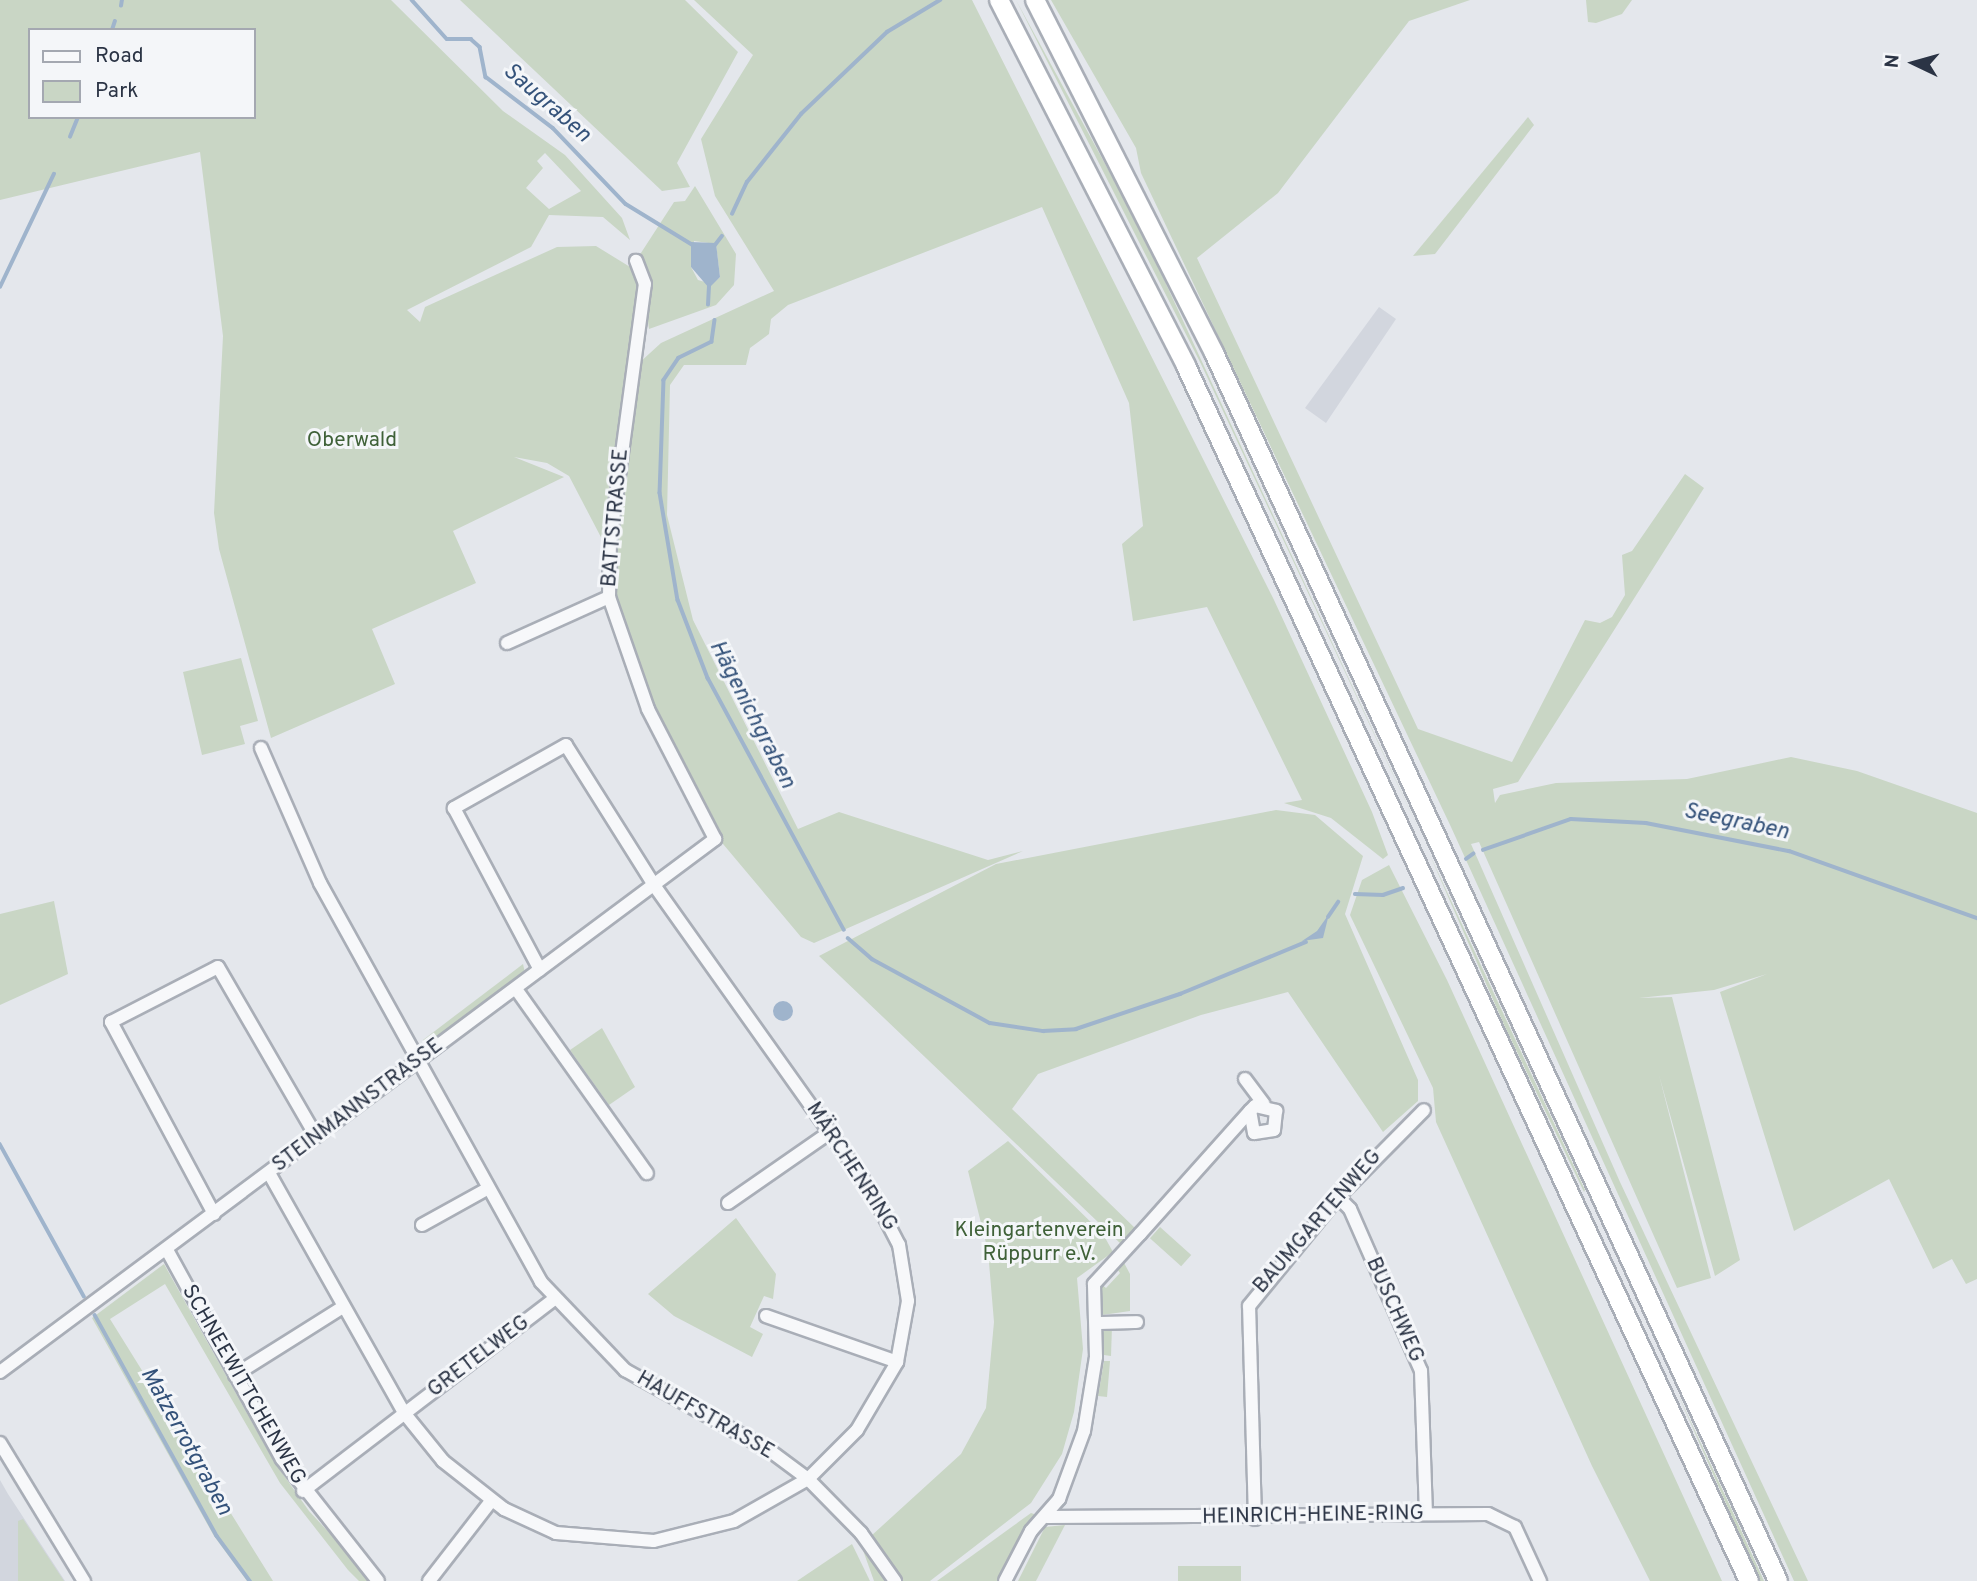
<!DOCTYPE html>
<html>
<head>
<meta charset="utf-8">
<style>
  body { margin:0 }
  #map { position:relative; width:1977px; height:1581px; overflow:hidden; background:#e4e7ec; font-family:Overpass,sans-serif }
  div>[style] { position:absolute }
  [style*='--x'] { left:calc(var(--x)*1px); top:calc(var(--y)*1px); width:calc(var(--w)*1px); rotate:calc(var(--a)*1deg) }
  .built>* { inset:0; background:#d2d6de }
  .green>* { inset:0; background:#c9d6c5; transform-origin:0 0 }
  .water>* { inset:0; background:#9fb4cc }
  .round { border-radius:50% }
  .stream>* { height:3.5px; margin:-1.75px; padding:0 1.75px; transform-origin:1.75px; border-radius:1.75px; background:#9fb4cc }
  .roads { filter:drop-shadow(2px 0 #a9aeb7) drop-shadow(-2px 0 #a9aeb7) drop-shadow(0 2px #a9aeb7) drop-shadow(0 -2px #a9aeb7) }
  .minor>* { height:12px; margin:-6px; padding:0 6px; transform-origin:6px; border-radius:6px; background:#f7f8fa }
  .highway>* { height:18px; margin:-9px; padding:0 9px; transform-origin:9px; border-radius:9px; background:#fff }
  span { translate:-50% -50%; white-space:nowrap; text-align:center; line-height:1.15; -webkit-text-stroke:6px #f4f6f9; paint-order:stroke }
  .park-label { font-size:21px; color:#3f6138 }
  .street-label { font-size:21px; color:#2b3445 }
  .water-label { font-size:23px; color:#34527a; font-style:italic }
  .legend { position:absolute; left:28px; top:28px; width:228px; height:91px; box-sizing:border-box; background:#f4f6f9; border:2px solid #a4a8b1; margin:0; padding:9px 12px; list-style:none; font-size:21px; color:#2b3445 }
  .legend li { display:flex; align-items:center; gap:14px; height:35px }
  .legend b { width:35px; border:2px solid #a4a8b1 }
  .north { position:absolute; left:1879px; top:28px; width:70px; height:70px; -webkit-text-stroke:5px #f4f6f9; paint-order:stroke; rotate:275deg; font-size:19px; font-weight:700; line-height:28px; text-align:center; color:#2b3445 }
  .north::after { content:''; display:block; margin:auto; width:24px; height:32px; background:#2b3445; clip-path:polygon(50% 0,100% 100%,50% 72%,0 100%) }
</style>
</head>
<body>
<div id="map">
  <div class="built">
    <div style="clip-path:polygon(1379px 307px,1396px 319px,1326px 423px,1305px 408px)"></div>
    <div style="clip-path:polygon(0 1480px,8px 1494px,65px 1581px,0 1581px)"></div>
  </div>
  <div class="green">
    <div style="clip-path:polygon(evenodd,0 0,391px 0,503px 111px,565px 155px,622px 218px,630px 240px,603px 217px,549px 215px,531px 247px,407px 310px,420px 322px,425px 307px,557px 247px,596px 246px,635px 270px,639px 288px,604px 543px,569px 476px,547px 463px,514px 457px,564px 477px,453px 531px,476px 583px,372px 629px,395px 684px,271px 738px,219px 549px,214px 513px,223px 336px,200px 152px,0 200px,0 0,30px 30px,254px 30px,254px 117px,30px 117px,30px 30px,0 0,545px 153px,581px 191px,549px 209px,526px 188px,543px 168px,537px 161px,545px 153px)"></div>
    <div style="clip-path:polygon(460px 0,685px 0,738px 52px,677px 163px,690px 187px,662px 191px)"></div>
    <div style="clip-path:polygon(694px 0,972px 0,1274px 600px,1372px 812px,1388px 855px,1383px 859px,1331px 818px,1284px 803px,1302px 800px,1207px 607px,1133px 621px,1122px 544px,1143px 526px,1129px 403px,1042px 207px,788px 305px,771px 319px,769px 334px,750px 348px,746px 365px,684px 365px,670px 385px,667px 515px,693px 620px,798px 829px,839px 812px,988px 860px,1023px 851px,814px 943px,801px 937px,718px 838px,662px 730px,619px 614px,615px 576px,638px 364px,661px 343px,774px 291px,715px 196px,701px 139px,753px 55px)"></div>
    <div style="clip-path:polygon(1016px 0,1141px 230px,1424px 841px,1201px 364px)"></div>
    <div style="clip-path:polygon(1051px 0,1470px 0,1409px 21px,1278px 193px,1197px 258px,1418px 729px,1512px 762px,1585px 620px,1600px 623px,1612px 617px,1625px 595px,1622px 555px,1632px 551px,1685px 474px,1704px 488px,1518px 782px,1493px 789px,1495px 803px,1500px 795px,1556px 783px,1687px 779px,1791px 757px,1857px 771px,1977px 813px,1977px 1279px,1966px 1284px,1952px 1259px,1933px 1269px,1889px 1179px,1794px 1231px,1720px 992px,1767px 974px,1714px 990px,1639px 998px,1672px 997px,1740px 1260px,1715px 1276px,1659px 1075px,1711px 1278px,1677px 1288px,1479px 842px,1471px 844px,1620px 1182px,1808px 1581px,1794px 1581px,1451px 827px,1141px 173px,1136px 148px)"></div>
    <div style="clip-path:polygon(1586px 0,1632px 0,1622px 14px,1596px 23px,1588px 22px)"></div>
    <div style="clip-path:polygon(1528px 117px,1534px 125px,1435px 254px,1413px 256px)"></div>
    <div style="clip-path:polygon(evenodd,695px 186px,736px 254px,734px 285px,716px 305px,649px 329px,639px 256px,674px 202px,685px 201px,695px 186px,694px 241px,716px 244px,720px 277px,712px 284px,698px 280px,691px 267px,694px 241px)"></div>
    <div style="clip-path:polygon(241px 658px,258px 721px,240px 726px,245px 744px,202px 755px,183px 672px)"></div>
    <div style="clip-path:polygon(1276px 810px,1315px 815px,1363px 856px,1345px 914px,1418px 1080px,1418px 1101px,1383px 1132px,1288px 992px,1201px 1015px,1038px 1074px,1012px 1109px,1136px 1229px,1121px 1244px,819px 956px,996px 864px)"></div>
    <div style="clip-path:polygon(1429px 853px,1585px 1190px,1584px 1192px,1505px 1027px)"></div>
    <div style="clip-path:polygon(1389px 865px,1447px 980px,1722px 1581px,1650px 1581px,1592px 1466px,1436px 1122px,1433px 1088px,1350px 915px,1362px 880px)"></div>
    <div style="clip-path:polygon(54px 901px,68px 974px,0 1005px,0 914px)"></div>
    <div style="clip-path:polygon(523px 964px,525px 973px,426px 1045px,423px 1040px)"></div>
    <div style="clip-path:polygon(602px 1028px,635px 1087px,609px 1105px,570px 1050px)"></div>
    <div style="clip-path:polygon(1008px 1141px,1103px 1234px,1113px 1252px,1077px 1278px,1083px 1349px,1074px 1412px,1062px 1454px,1031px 1503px,930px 1581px,901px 1581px,871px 1536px,961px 1454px,986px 1408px,994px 1322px,988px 1251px,968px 1171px)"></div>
    <div style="clip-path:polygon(736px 1218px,776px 1274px,773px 1299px,764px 1296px,750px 1327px,763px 1334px,752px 1357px,674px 1316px,648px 1294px)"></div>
    <div style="left:1160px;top:1227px;width:42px;height:15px;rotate:42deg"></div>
    <div style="clip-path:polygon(1122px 1259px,1130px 1274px,1130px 1311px,1102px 1315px,1100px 1283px,1106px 1288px,1120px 1273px,1115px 1266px)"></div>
    <div style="clip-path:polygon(164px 1264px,273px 1460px,309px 1511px,374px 1581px,359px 1581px,348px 1570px,280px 1483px,165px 1284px,110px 1319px,273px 1581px,247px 1581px,214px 1536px,92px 1318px)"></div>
    <div style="clip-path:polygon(1112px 1326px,1111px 1356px,1104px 1355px,1102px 1332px)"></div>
    <div style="clip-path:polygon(1104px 1361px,1110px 1361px,1107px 1397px,1098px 1396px)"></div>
    <div style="clip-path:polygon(1677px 1392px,1731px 1508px,1764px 1581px,1760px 1581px)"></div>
    <div style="clip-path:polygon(1031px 1513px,1037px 1515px,999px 1581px,937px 1581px)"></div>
    <div style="clip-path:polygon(23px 1519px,52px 1563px,64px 1581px,18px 1581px,18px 1521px)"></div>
    <div style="clip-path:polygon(1065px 1525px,1036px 1581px,1018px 1581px,1045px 1527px)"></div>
    <div style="clip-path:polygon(859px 1539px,888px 1581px,874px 1581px)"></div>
    <div style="clip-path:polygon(852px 1544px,870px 1581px,797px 1581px)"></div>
    <div style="left:1178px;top:1566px;width:63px;height:15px"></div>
  </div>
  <div class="water">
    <div style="clip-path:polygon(691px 242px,716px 243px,720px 277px,709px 288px,691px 267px)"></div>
    <div style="clip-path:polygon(1329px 914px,1323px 938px,1302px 941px,1317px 931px)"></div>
    <div class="round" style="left:773px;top:1001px;width:20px;height:20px"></div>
  </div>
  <div class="stream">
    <div style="--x:412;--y:0;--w:52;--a:48.1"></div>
    <div style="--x:447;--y:39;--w:24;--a:0"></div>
    <div style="--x:471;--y:39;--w:12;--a:42"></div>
    <div style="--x:480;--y:47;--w:31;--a:79"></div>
    <div style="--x:486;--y:77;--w:84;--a:37.3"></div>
    <div style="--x:553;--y:128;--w:105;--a:46.2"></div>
    <div style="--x:626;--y:204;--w:79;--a:31.5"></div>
    <div style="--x:121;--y:6;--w:6;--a:-81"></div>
    <div style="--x:112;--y:30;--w:9;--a:-72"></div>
    <div style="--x:70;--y:137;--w:22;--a:-68"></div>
    <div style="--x:732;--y:214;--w:35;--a:-65"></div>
    <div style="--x:747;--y:182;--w:87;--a:-51.5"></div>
    <div style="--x:801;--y:114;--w:119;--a:-43.6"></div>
    <div style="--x:887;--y:32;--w:62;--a:-31.1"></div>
    <div style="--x:715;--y:245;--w:11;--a:-52"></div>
    <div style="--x:0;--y:287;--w:125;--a:-64.5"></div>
    <div style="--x:708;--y:305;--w:19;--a:-87"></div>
    <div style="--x:715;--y:320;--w:22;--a:98"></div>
    <div style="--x:712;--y:342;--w:37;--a:154"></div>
    <div style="--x:679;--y:358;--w:27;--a:124"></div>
    <div style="--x:664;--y:380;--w:113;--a:92"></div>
    <div style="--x:660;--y:493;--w:109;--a:80.5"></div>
    <div style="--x:678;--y:600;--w:84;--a:69"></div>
    <div style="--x:708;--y:678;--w:286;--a:61.6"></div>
    <div style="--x:1483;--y:850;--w:93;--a:-19.4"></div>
    <div style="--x:1571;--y:819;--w:75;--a:3.1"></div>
    <div style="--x:1646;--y:823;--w:146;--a:11.1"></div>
    <div style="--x:1789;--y:851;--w:200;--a:19.6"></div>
    <div style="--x:1466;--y:859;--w:9;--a:-36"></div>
    <div style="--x:1355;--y:894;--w:28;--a:2"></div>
    <div style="--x:1383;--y:895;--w:21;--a:-19"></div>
    <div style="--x:1328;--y:917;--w:18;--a:-56"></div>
    <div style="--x:848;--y:938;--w:32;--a:41"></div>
    <div style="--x:872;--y:959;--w:134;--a:28.5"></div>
    <div style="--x:990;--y:1023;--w:54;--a:8.6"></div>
    <div style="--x:1043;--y:1031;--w:33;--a:-3"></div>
    <div style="--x:1076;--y:1029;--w:110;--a:-18.6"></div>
    <div style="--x:1180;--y:994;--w:136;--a:-22.4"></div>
    <div style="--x:0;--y:1144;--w:174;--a:61.1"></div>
    <div style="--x:95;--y:1315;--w:252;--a:61.1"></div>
    <div style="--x:217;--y:1536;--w:56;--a:53.7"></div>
  </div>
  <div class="roads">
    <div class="minor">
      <div style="--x:507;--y:643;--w:112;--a:-24.3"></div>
      <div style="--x:261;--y:748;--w:147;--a:66.4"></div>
      <div style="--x:320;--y:883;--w:456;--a:61"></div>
      <div style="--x:541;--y:1282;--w:122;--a:46.3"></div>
      <div style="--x:625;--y:1370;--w:165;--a:29.1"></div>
      <div style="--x:769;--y:1450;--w:49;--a:36.6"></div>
      <div style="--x:808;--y:1479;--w:76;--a:45.5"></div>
      <div style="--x:861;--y:1533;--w:59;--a:54.7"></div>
      <div style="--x:516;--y:989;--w:226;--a:54.6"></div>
      <div style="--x:1245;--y:1079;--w:31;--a:53"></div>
      <div style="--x:269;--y:1173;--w:277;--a:60.6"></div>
      <div style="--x:405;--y:1414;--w:60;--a:51"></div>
      <div style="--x:443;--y:1461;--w:78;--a:38.2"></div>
      <div style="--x:504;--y:1509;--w:57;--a:24.8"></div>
      <div style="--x:556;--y:1533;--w:98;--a:4.7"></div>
      <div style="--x:654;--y:1541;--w:82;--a:-14"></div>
      <div style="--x:734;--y:1521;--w:85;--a:-29.6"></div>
      <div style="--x:808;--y:1479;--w:69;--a:-45"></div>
      <div style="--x:857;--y:1430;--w:79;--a:-59.5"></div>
      <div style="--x:897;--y:1362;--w:62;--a:-79.8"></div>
      <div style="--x:908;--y:1301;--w:57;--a:-99.1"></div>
      <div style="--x:899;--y:1245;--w:63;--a:-117.4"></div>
      <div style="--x:870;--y:1189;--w:373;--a:-125.4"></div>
      <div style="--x:654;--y:885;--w:165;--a:-122.2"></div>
      <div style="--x:566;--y:745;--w:129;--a:150.6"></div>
      <div style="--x:454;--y:808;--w:183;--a:62"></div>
      <div style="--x:1338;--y:1197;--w:17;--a:45"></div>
      <div style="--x:1350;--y:1209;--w:177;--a:66.3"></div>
      <div style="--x:1421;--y:1371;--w:143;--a:88"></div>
      <div style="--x:728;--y:1203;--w:124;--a:-34.8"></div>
      <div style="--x:214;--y:1214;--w:218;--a:-118.2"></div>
      <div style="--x:111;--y:1022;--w:120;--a:-27.2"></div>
      <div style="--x:218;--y:967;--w:195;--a:59.9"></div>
      <div style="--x:422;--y:1225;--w:74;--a:-29"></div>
      <div style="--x:167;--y:1250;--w:239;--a:61.2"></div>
      <div style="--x:282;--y:1459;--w:155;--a:51.8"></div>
      <div style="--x:766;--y:1316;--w:139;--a:19.3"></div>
      <div style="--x:1097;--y:1323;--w:40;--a:-1.4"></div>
      <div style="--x:0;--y:1372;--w:892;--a:-36.7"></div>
      <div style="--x:715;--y:839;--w:146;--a:-117.3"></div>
      <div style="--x:648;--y:709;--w:119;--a:-109.2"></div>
      <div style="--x:609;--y:597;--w:55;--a:-89"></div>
      <div style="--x:610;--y:542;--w:260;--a:-82.3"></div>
      <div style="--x:645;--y:284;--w:25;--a:-111"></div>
      <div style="--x:235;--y:1375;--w:128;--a:-32.2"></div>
      <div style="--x:0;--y:1443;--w:162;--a:58.7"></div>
      <div style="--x:303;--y:1491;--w:316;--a:-37.4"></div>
      <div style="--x:1047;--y:1517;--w:441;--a:-0.4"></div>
      <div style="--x:1488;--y:1514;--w:30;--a:26"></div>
      <div style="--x:1515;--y:1527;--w:60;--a:65.2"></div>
      <div style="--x:1255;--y:1519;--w:213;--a:-91.6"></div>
      <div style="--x:1249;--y:1306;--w:141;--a:-50.8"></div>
      <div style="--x:1338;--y:1197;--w:122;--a:-45.3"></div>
      <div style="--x:429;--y:1581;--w:101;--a:-52.2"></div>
      <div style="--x:1005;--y:1581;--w:56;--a:-62.5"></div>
      <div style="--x:1031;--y:1531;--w:43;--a:-48.8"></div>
      <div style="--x:1059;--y:1499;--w:72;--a:-69.8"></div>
      <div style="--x:1084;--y:1431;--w:75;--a:-80.8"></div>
      <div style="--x:1096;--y:1357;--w:73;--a:-91.6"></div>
      <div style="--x:1094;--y:1284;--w:68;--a:-47.4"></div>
      <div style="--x:1140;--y:1234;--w:165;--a:-48.2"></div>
      <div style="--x:1250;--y:1111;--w:7;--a:-45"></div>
      <div style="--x:1255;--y:1106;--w:22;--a:13"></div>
      <div style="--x:1276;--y:1111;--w:19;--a:96"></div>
      <div style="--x:1274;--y:1130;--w:20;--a:171"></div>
      <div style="--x:1254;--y:1133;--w:22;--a:-100"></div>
    </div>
    <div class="highway">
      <div style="--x:999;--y:0;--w:411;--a:62.9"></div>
      <div style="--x:1186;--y:366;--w:1339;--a:65.14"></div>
      <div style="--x:1035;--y:0;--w:396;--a:63.1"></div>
      <div style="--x:1214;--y:353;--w:1351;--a:65.33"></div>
    </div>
  </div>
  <div class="park-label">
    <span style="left:352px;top:441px">Oberwald</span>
    <span style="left:1039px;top:1243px">Kleingartenverein<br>Rüppurr e.V.</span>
  </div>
  <div class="street-label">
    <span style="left:616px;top:518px;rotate:-85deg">BATTSTRASSE</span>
    <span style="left:358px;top:1106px;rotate:-37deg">STEINMANNSTRASSE</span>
    <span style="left:851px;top:1167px;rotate:57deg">MÄRCHENRING</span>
    <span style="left:1318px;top:1222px;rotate:-49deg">BAUMGARTENWEG</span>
    <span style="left:1394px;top:1310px;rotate:66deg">BUSCHWEG</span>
    <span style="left:479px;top:1357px;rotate:-37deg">GRETELWEG</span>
    <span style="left:243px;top:1385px;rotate:60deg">SCHNEEWITTCHENWEG</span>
    <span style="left:705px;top:1416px;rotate:30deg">HAUFFSTRASSE</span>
    <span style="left:1313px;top:1516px;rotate:-1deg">HEINRICH-HEINE-RING</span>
  </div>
  <div class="water-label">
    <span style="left:546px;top:104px;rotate:41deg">Saugraben</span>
    <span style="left:751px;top:715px;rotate:63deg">Hägenichgraben</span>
    <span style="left:1736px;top:823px;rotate:12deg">Seegraben</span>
    <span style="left:185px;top:1442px;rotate:61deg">Matzerrotgraben</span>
  </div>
  <ul class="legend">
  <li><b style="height:9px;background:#f7f8fa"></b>Road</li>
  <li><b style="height:19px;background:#c9d6c5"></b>Park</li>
  </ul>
  <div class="north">N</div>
</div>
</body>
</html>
